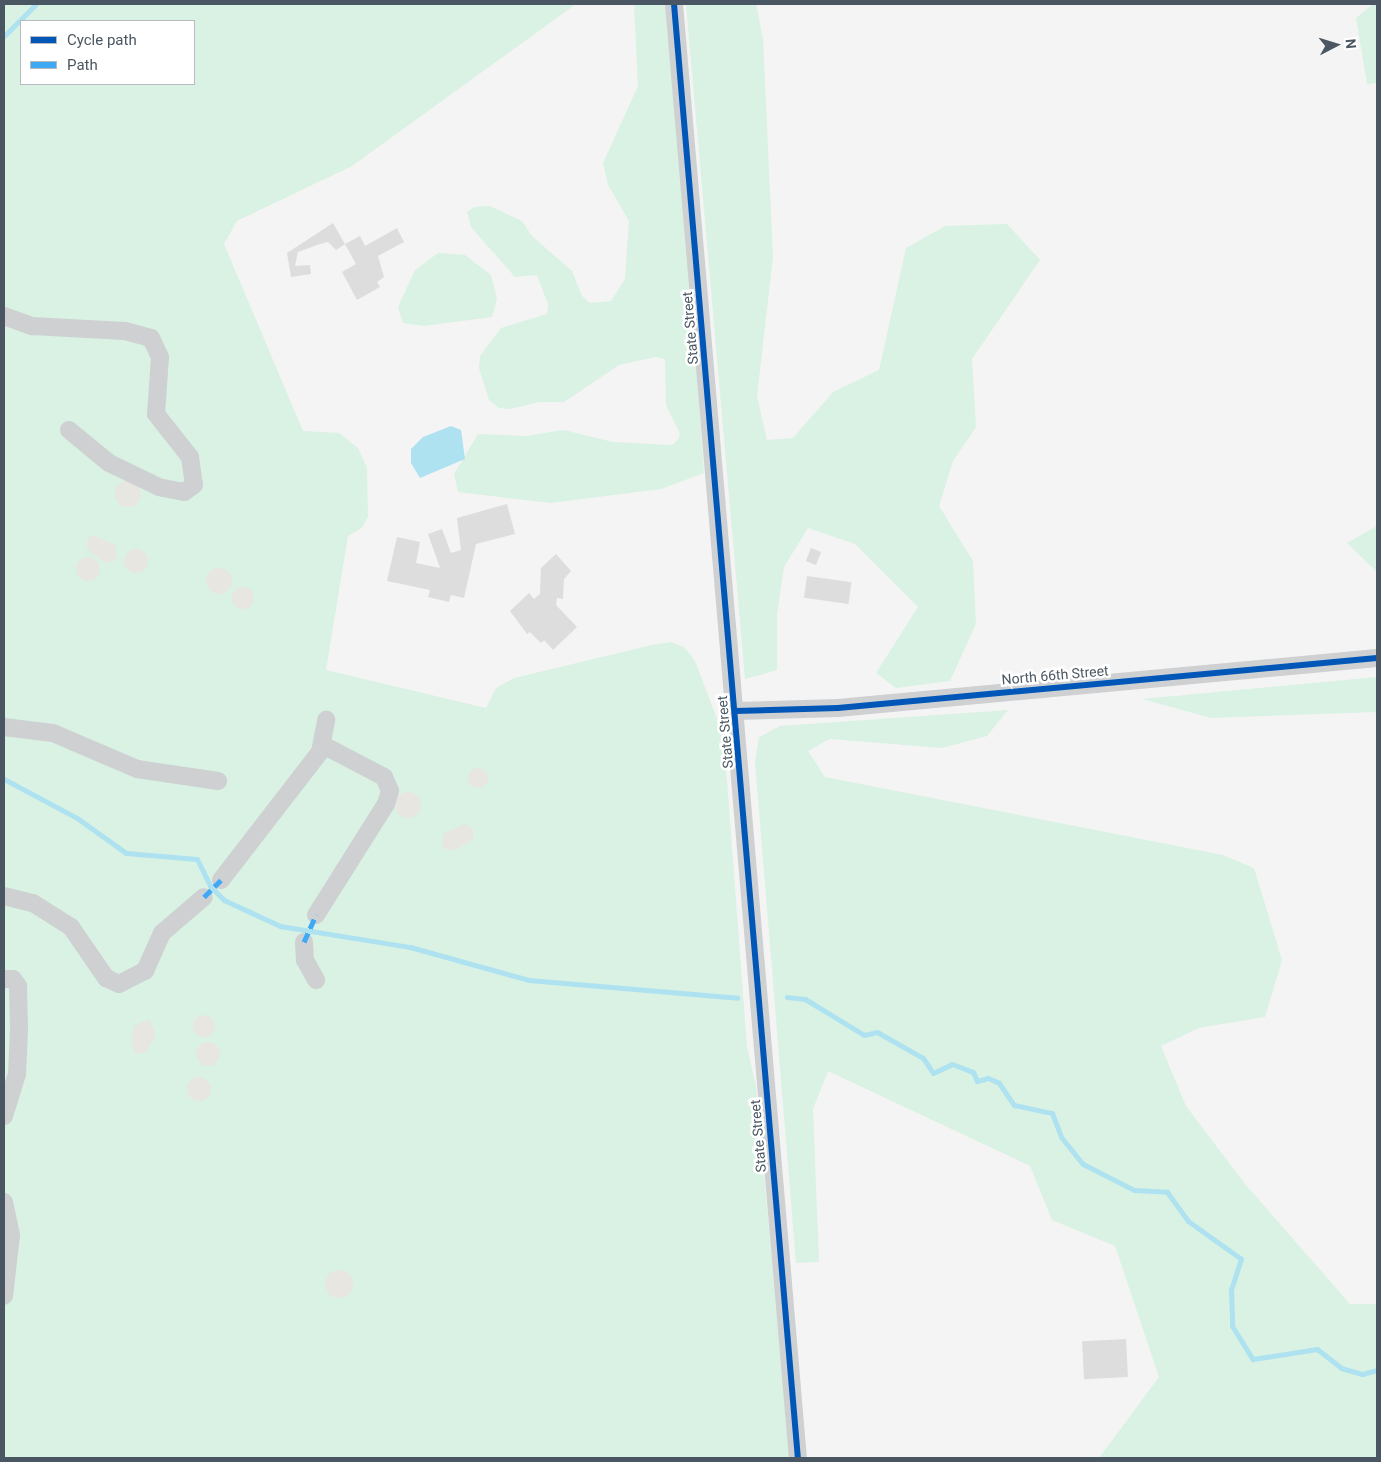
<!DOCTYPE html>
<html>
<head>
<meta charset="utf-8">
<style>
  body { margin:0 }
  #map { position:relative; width:1381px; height:1462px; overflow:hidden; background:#f4f4f4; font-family:Roboto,sans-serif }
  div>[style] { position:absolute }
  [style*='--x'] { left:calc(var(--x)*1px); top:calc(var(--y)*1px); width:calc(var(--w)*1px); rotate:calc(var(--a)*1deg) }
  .green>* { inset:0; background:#d9f2e3 }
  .sand>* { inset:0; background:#e7e6e1 }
  .round { border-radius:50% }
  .water>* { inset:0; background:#aee2f0 }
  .stream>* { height:5px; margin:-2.5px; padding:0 2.5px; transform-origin:2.5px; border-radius:2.5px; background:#aee2f0 }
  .building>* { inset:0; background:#ddddde; transform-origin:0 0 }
  .minor>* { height:18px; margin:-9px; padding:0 9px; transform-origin:9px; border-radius:9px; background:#ced0d2 }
  .quiet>* { height:5px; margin-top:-2.5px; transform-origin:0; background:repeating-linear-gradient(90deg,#3fa9f5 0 10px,transparent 0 15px) }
  .cycleway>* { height:6px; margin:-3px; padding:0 3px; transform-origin:3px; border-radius:3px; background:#0057b8 }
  span { translate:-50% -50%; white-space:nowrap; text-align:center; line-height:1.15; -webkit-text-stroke:5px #fff; paint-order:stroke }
  .street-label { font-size:14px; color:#4a5661 }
  .frame { position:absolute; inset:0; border:5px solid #4a5661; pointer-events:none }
  .legend { position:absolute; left:20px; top:20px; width:175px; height:65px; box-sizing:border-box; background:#fff; border:1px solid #b7bbc0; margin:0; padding:6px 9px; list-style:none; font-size:15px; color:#4a5661 }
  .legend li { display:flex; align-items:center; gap:10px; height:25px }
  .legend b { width:25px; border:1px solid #b7bbc0 }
  .north { position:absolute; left:1311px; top:20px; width:50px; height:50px; -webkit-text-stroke:4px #fff; paint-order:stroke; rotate:85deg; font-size:14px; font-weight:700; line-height:20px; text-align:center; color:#4a5661 }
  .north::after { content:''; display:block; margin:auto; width:18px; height:22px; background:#4a5661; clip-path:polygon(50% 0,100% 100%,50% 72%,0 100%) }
</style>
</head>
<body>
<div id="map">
  <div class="green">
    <div style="clip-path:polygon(evenodd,4px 4px,576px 4px,352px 166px,237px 221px,224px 244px,303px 431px,339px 433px,358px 448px,367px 468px,368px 517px,362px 528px,348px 536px,326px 670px,486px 708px,496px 688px,514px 678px,652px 645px,671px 642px,685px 648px,695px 661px,720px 727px,727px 780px,747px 1047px,756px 1086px,790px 1458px,4px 1458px,4px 4px,21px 21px,194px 21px,194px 84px,21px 84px,21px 21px)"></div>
    <div style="clip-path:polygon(634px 4px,670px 4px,704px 473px,661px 489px,551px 503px,458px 492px,454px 474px,478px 434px,525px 436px,564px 430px,613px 442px,672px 445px,678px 440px,680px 434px,666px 405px,665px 359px,655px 357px,619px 365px,564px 402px,539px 402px,510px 409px,499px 408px,489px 400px,479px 368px,480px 356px,501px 328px,547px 314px,548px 304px,537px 275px,515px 277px,471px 227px,467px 212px,474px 207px,490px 206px,522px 221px,532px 236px,572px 271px,582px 296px,590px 303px,611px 301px,625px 279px,629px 221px,608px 185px,603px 163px,638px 86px)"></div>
    <div style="clip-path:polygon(686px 4px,756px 4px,763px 39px,773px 257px,757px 396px,767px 440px,793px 438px,833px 392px,879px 370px,906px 248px,945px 226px,1007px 224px,1040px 260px,972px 359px,976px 427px,953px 461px,939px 506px,973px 561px,976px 624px,950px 681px,896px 688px,876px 673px,918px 607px,855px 544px,808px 528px,784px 567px,777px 614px,777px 670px,745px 679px)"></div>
    <div style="clip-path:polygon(1373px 4px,1377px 4px,1377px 83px,1367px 84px,1356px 18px)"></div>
    <div style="clip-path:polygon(438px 253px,465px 255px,491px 275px,497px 299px,492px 317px,424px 326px,403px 323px,398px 307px,415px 270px)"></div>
    <div style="clip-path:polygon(1377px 526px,1377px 572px,1347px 543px)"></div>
    <div style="clip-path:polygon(1377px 677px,1377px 712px,1211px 718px,1142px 699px)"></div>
    <div style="clip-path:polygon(1008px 710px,987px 736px,942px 748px,830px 739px,808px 751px,825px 777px,1223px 855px,1254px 868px,1282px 960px,1265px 1017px,1199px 1028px,1161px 1046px,1186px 1106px,1245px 1184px,1350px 1304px,1377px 1304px,1377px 1458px,1099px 1458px,1159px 1377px,1115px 1246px,1052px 1220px,1030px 1166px,828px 1071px,813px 1109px,819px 1262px,796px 1263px,755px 762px,759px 737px,780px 726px)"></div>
  </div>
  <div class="sand">
    <div class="round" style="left:115px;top:481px;width:26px;height:26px"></div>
    <div style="clip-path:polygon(91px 535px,115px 544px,117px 560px,106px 563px,89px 551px,86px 544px)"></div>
    <div class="round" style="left:124px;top:549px;width:24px;height:24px"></div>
    <div class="round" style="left:76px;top:557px;width:24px;height:24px"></div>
    <div class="round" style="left:206px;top:568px;width:26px;height:26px"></div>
    <div class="round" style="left:232px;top:587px;width:22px;height:22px"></div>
    <div class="round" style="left:468px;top:768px;width:20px;height:20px"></div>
    <div class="round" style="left:395px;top:792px;width:26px;height:26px"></div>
    <div style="clip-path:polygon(464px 824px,473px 829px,473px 840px,454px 851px,442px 848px,443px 834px)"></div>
    <div class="round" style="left:193px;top:1015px;width:22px;height:22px"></div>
    <div style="clip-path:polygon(149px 1019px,156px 1035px,146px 1052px,136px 1054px,131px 1043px,134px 1026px)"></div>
    <div class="round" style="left:196px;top:1042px;width:24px;height:24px"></div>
    <div class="round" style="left:187px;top:1077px;width:24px;height:24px"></div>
    <div class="round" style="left:325px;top:1270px;width:28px;height:28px"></div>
  </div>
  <div class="water">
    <div style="clip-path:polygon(451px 426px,461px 430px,465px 459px,420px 478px,411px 463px,411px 449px,423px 437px)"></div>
  </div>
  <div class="stream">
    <div style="--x:4;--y:36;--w:45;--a:-45"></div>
    <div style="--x:4;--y:779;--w:83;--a:28.1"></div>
    <div style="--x:77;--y:818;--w:60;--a:35.5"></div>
    <div style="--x:126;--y:853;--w:71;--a:4.8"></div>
    <div style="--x:197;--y:859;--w:30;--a:64"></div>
    <div style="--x:210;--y:886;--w:20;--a:45"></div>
    <div style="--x:224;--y:900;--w:62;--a:24.9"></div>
    <div style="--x:280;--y:926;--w:132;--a:9.2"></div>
    <div style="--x:410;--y:947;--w:123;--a:15.5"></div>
    <div style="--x:529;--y:980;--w:209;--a:4.9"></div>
    <div style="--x:787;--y:997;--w:18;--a:6"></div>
    <div style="--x:805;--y:999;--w:69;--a:31.4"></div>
    <div style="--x:864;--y:1035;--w:13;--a:-13"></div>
    <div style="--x:877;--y:1032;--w:53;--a:29.5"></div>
    <div style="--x:923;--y:1058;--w:18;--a:56"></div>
    <div style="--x:933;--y:1073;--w:21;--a:-25"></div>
    <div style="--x:952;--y:1064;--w:22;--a:21"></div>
    <div style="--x:973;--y:1072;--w:10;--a:66"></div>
    <div style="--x:977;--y:1081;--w:11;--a:-15"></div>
    <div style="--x:988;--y:1078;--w:12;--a:24"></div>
    <div style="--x:999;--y:1083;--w:27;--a:56"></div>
    <div style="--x:1014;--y:1105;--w:39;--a:12"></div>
    <div style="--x:1052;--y:1113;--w:26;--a:69"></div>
    <div style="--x:1061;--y:1137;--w:35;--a:51"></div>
    <div style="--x:1083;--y:1164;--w:57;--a:27"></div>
    <div style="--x:1134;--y:1190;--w:33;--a:3"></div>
    <div style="--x:1167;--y:1192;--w:36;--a:54"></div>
    <div style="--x:1188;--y:1221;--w:65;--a:35.6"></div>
    <div style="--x:1241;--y:1259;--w:33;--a:108"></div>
    <div style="--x:1231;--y:1290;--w:36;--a:88"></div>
    <div style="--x:1232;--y:1326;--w:39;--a:58"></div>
    <div style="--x:1253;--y:1359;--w:65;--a:-8.9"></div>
    <div style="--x:1317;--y:1349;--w:31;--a:38"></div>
    <div style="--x:1341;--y:1368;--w:22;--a:16"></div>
    <div style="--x:1362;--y:1374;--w:16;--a:-15"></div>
  </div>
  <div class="building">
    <div style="clip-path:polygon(333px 223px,345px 244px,360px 236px,365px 246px,397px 228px,404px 242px,378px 256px,384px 277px,377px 282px,380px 287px,357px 300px,342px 272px,356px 264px,345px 244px,336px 250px,328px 242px,320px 244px,298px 252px,295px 266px,310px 265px,311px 274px,291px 277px,287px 253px)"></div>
    <div style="clip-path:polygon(507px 504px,515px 534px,476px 544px,464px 598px,451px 595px,449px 602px,428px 597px,430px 590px,387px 581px,397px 537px,420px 542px,416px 563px,440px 568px,428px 534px,442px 529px,451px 553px,461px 550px,457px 518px)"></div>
    <div style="left:811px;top:548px;width:11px;height:14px;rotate:22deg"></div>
    <div style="clip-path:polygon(556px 554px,571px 571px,564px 579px,563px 599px,557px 598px,556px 605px,577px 627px,553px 650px,544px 640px,541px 643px,530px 632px,527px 634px,510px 611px,529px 593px,534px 599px,540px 594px,541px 568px)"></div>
    <div style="left:807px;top:576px;width:45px;height:22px;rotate:8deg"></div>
    <div style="left:1126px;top:1339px;width:38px;height:44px;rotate:87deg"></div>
  </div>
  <div class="minor">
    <div style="--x:674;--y:4;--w:1459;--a:85.13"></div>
    <div style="--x:4;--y:316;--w:30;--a:20"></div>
    <div style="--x:32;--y:326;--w:93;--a:3.1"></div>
    <div style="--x:125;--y:331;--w:27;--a:15"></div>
    <div style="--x:151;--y:338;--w:21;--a:65"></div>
    <div style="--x:160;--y:357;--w:57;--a:94"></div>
    <div style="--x:156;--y:414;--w:55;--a:51.7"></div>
    <div style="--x:190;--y:457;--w:28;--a:82"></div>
    <div style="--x:194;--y:485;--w:12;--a:145"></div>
    <div style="--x:184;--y:492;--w:25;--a:-169"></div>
    <div style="--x:159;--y:487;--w:55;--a:-154.4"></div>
    <div style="--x:109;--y:463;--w:52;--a:-140.5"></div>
    <div style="--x:735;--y:711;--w:103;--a:-1.7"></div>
    <div style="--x:838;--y:708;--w:541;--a:-5.3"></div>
    <div style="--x:4;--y:727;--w:49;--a:7"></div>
    <div style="--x:53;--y:733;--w:91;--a:23.2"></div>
    <div style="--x:137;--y:769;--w:82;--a:8.4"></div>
    <div style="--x:221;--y:880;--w:162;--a:-52.3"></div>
    <div style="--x:320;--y:752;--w:33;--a:-79"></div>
    <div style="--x:4;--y:896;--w:30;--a:14"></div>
    <div style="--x:33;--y:903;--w:45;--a:32.3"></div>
    <div style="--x:71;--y:927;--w:62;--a:55.5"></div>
    <div style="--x:106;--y:978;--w:14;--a:25"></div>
    <div style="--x:119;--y:984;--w:29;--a:-27"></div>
    <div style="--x:145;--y:971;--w:42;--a:-65.9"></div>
    <div style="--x:162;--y:933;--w:55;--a:-40.6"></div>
    <div style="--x:316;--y:915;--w:131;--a:-57.8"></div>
    <div style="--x:386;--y:804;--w:14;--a:-73"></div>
    <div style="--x:390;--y:791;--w:15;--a:-113"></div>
    <div style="--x:384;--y:777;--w:69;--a:-152.3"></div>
    <div style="--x:304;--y:942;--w:18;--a:87"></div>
    <div style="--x:305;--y:960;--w:23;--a:61"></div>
    <div style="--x:4;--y:979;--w:9;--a:0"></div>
    <div style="--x:13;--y:979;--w:9;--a:54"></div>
    <div style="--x:18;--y:986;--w:43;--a:88.7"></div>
    <div style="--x:19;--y:1029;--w:45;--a:92.5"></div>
    <div style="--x:17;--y:1074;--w:44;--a:107.2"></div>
    <div style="--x:4;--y:1202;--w:34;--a:78"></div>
    <div style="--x:11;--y:1235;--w:61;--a:96.5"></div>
  </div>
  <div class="quiet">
    <div style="--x:204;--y:897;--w:24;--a:-45"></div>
    <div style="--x:304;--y:942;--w:30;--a:-66"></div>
  </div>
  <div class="cycleway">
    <div style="--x:674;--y:4;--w:1459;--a:85.13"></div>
    <div style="--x:735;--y:711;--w:103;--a:-1.7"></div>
    <div style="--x:838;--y:708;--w:541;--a:-5.3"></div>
  </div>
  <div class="street-label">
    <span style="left:690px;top:328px;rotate:-95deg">State Street</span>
    <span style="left:1055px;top:675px;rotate:-5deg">North 66th Street</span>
    <span style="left:725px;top:732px;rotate:-95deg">State Street</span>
    <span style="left:758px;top:1136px;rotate:-95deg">State Street</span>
  </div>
  <div class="frame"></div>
  <ul class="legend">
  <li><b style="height:6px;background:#0057b8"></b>Cycle path</li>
  <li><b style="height:6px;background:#3fa9f5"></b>Path</li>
  </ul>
  <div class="north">N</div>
</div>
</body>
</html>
